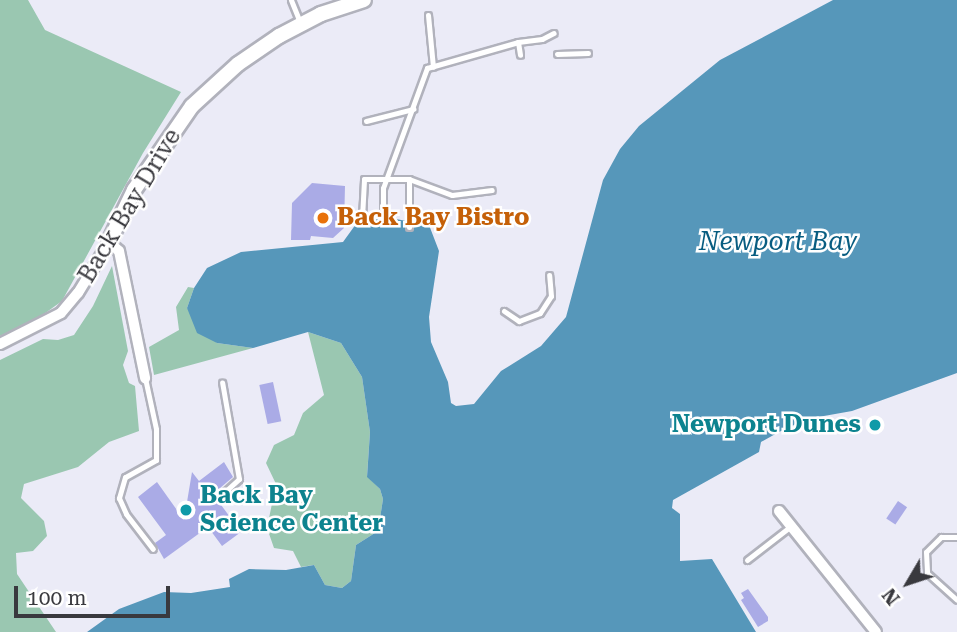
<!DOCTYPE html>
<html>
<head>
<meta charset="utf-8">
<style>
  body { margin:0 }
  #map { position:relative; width:957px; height:632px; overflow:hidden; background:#ebebf7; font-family:"Roboto Serif",serif }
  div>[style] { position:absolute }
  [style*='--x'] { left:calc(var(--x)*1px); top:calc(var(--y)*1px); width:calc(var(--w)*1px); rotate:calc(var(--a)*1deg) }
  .green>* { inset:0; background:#9ac7b1 }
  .water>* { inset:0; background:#5697ba }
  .building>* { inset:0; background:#aaabe6; transform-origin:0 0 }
  .roads { filter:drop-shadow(2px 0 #b1b2bc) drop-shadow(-2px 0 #b1b2bc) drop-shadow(0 2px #b1b2bc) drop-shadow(0 -2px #b1b2bc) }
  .service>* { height:5px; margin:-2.5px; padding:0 2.5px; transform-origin:2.5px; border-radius:2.5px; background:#fff }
  .minor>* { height:10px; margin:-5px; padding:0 5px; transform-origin:5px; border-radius:5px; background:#fff }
  .tertiary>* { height:14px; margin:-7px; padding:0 7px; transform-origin:7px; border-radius:7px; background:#fff }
  .dots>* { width:19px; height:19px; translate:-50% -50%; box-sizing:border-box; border:4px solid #fff; border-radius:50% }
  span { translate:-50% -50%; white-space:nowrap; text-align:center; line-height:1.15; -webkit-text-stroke:5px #fff; paint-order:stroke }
  .street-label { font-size:24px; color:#39393e }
  .food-label { font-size:24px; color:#c56008; font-weight:700 }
  .left { translate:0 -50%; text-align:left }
  .culture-label { font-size:24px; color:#0d838f; font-weight:700 }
  .right { translate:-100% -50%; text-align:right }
  .water-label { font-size:26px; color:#085d81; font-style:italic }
  .north { position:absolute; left:873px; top:548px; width:70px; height:70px; -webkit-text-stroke:5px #fff; paint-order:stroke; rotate:231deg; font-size:19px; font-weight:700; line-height:28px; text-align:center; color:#39393e }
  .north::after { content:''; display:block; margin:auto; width:24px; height:32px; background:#39393e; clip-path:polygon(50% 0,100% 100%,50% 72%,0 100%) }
  .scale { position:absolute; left:14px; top:586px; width:156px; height:32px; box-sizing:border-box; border:4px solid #39393e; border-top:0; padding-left:9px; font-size:21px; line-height:24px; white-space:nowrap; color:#39393e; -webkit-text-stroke:5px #fff; paint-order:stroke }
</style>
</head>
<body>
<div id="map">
  <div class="green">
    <div style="clip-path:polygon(0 0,28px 0,45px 30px,181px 92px,143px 153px,62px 301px,37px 319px,0 336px)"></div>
    <div style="clip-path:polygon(112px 266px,128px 351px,123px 365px,129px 383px,135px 386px,139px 431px,109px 442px,78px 467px,24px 484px,21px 498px,44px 521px,47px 536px,33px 551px,16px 553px,17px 574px,56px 632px,0 632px,0 360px,43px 339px,58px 340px,74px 335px,93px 306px)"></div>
    <div style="clip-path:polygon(188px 287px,194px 288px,187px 308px,217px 343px,253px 348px,154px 375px,149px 347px,179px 330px,176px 307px)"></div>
    <div style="clip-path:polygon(308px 332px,341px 343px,362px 377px,370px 432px,367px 476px,380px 489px,383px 499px,378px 531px,356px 545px,351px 581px,342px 588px,325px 585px,314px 565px,301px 567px,293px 551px,274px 548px,267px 528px,276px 484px,266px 463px,274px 445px,294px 435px,303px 413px,324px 395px)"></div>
  </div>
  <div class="water">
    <div style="clip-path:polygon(833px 0,957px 0,957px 373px,852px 411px,807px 419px,779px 432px,761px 442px,759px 452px,673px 500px,672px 508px,680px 514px,680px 561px,712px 559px,756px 632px,87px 632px,119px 609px,164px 592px,191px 593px,230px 587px,229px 579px,249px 569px,286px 570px,314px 565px,325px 585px,342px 588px,351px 581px,356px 545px,378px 531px,383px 499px,380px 489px,367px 477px,370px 432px,362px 377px,341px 343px,308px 332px,253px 348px,217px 343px,197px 333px,187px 308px,194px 288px,207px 268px,241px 252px,343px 242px,356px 224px,357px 212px,429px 225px,439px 251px,429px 317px,431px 342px,448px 382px,451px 403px,456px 406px,474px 404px,501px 371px,541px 346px,566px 317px,603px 180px,620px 149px,639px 126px,720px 60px)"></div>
  </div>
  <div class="building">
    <div style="clip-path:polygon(312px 183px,345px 186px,344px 228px,333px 238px,311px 236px,310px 240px,291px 240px,292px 203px)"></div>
    <div style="left:273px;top:382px;width:40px;height:14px;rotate:78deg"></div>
    <div style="clip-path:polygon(224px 462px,233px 477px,213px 494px,241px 532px,222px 546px,208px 527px,164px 559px,155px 543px,166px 535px,138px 497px,157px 482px,184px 520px,192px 472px,199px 481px)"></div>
    <div style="left:898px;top:501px;width:11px;height:21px;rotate:34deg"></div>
    <div style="clip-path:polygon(748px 589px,768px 617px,768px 621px,758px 627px,741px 600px,744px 598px,741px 593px)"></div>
  </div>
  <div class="roads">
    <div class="service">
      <div style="--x:291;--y:0;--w:24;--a:68"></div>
      <div style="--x:428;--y:15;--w:52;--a:84.5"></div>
      <div style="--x:518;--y:42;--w:13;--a:81"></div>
      <div style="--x:557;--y:54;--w:31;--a:-2"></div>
      <div style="--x:366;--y:121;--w:49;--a:-14.3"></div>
      <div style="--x:409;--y:179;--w:48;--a:90"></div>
      <div style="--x:362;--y:218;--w:39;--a:-87"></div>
      <div style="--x:364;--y:179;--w:45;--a:0"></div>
      <div style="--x:409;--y:179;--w:46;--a:20.4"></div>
      <div style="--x:452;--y:195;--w:40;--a:-7.1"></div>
      <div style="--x:383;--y:221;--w:33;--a:-90"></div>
      <div style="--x:383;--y:188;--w:128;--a:-69.9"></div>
      <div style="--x:427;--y:68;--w:95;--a:-15.9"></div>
      <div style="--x:518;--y:42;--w:24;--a:-7"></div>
      <div style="--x:542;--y:39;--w:13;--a:-27"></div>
      <div style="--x:504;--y:311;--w:18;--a:34"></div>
      <div style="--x:519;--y:321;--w:22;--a:-21"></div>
      <div style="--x:540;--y:313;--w:20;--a:-57"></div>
      <div style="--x:551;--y:296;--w:21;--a:-95"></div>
      <div style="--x:145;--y:378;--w:52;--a:77.8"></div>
      <div style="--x:156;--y:429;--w:31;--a:90"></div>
      <div style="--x:156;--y:460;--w:35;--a:151"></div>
      <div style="--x:125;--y:477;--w:22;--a:106"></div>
      <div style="--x:119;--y:498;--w:17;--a:66"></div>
      <div style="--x:126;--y:514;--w:44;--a:52.4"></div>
      <div style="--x:219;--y:497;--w:27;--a:-42"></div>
      <div style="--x:239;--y:479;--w:98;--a:-99.9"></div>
      <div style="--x:957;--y:537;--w:16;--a:180"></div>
      <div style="--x:941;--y:537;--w:21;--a:135"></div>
      <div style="--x:926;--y:552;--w:21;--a:87"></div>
      <div style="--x:927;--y:573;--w:40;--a:42"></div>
      <div style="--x:747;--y:560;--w:56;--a:-37.7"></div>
    </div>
    <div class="minor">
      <div style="--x:0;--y:344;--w:68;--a:-26.9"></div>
      <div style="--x:61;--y:313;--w:26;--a:-50"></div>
      <div style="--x:78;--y:293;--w:60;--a:-58.7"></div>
      <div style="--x:109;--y:242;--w:13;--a:42"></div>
      <div style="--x:119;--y:251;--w:130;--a:78.4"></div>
      <div style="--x:779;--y:511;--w:155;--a:51.3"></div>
    </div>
    <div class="tertiary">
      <div style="--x:109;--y:242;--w:58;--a:-64.3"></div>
      <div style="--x:134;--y:190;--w:102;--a:-55.4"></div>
      <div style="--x:192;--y:106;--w:62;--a:-42.4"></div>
      <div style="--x:238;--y:64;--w:50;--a:-34.3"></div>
      <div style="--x:279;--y:36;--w:47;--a:-27.6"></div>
      <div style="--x:321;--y:14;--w:45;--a:-18"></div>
    </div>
  </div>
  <div class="dots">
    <div style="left:323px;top:218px;background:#e8710a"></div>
    <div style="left:875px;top:425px;background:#0f9aa8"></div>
    <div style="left:186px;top:510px;background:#0f9aa8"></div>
  </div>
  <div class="street-label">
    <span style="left:130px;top:206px;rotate:-59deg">Back Bay Drive</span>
  </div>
  <div class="food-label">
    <span class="left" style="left:337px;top:218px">Back Bay Bistro</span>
  </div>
  <div class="culture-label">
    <span class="right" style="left:861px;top:425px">Newport Dunes</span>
    <span class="left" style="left:200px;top:510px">Back Bay<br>Science Center</span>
  </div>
  <div class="water-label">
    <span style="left:778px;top:242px">Newport Bay</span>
  </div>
  <div class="north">N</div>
  <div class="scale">100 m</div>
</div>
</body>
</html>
